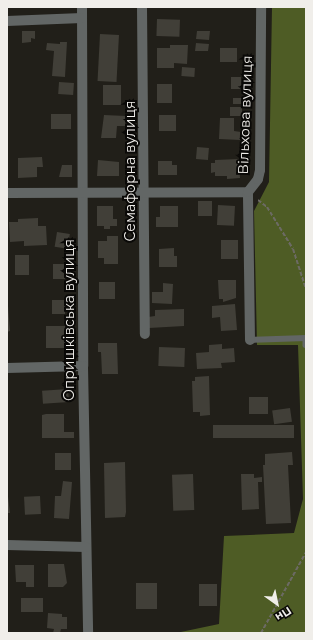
<!DOCTYPE html>
<html>
<head>
<meta charset="utf-8">
<style>
  body { margin:0 }
  #map { position:relative; width:313px; height:640px; overflow:hidden; background:#211f19; font-family:Montserrat,sans-serif }
  div>[style] { position:absolute }
  [style*='--x'] { left:calc(var(--x)*1px); top:calc(var(--y)*1px); width:calc(var(--w)*1px); rotate:calc(var(--a)*1deg) }
  .forest>* { inset:0; background:#4e5c25 }
  .building>* { inset:0; background:#413f38; transform-origin:0 0 }
  .path>* { height:2px; margin-top:-1px; transform-origin:0; background:repeating-linear-gradient(90deg,#6c6a64 0 4px,transparent 0 6px) }
  .service>* { height:5.5px; margin:-2.75px; padding:0 2.75px; transform-origin:2.75px; border-radius:2.75px; background:#626665 }
  .minor>* { height:10px; margin:-5px; padding:0 5px; transform-origin:5px; border-radius:5px; background:#626665 }
  span { translate:-50% -50%; white-space:nowrap; text-align:center; line-height:1.15; -webkit-text-stroke:4px #0a0907; paint-order:stroke }
  .street-label { font-size:14px; color:#f0eeea }
  .frame { position:absolute; inset:0; border:8px solid #f0eeea; pointer-events:none }
  .north { position:absolute; left:257px; top:584px; width:40px; height:40px; -webkit-text-stroke:3px #0a0907; paint-order:stroke; rotate:147deg; font-size:11px; font-weight:700; line-height:16px; text-align:center; color:#f0eeea }
  .north::after { content:''; display:block; margin:auto; width:14px; height:18px; background:#f0eeea; clip-path:polygon(50% 0,100% 100%,50% 72%,0 100%) }
</style>
</head>
<body>
<div id="map">
  <div class="forest">
    <div style="clip-path:polygon(272px 7px,306px 7px,306px 633px,176px 633px,219px 624px,224px 536px,294px 533px,303px 499px,298px 345px,257px 345px,254px 211px,269px 182px)"></div>
  </div>
  <div class="building">
    <div style="left:157px;top:19px;width:23px;height:17px;rotate:2deg"></div>
    <div style="clip-path:polygon(22px 31px,35px 31px,35px 39px,31px 38px,31px 42px,22px 43px)"></div>
    <div style="clip-path:polygon(197px 31px,210px 31px,209px 40px,196px 39px)"></div>
    <div style="left:100px;top:34px;width:19px;height:47px;rotate:3deg"></div>
    <div style="clip-path:polygon(60px 42px,67px 42px,65px 77px,52px 76px,54px 51px,46px 50px,47px 43px,60px 44px)"></div>
    <div style="clip-path:polygon(196px 43px,209px 44px,208px 51px,195px 51px)"></div>
    <div style="clip-path:polygon(170px 45px,188px 45px,187px 64px,174px 63px,174px 68px,157px 68px,157px 48px,170px 48px)"></div>
    <div style="left:220px;top:48px;width:17px;height:14px"></div>
    <div style="left:182px;top:67px;width:13px;height:9px;rotate:4deg"></div>
    <div style="left:231px;top:77px;width:10px;height:12px"></div>
    <div style="left:59px;top:82px;width:15px;height:12px;rotate:4deg"></div>
    <div style="left:157px;top:84px;width:15px;height:19px"></div>
    <div style="left:103px;top:85px;width:18px;height:20px"></div>
    <div style="left:233px;top:98px;width:9px;height:6px"></div>
    <div style="left:230px;top:107px;width:12px;height:9px"></div>
    <div style="left:51px;top:114px;width:20px;height:15px"></div>
    <div style="clip-path:polygon(104px 115px,126px 116px,125px 126px,117px 126px,116px 138px,101px 138px)"></div>
    <div style="left:159px;top:115px;width:17px;height:16px"></div>
    <div style="clip-path:polygon(220px 118px,234px 118px,234px 131px,241px 132px,240px 140px,219px 139px)"></div>
    <div style="left:197px;top:147px;width:12px;height:12px;rotate:5deg"></div>
    <div style="clip-path:polygon(42px 157px,43px 167px,37px 167px,37px 177px,18px 178px,18px 158px)"></div>
    <div style="clip-path:polygon(239px 159px,240px 178px,227px 179px,227px 176px,215px 176px,215px 172px,211px 173px,211px 163px,215px 163px,215px 160px)"></div>
    <div style="clip-path:polygon(98px 160px,119px 162px,119px 176px,97px 176px)"></div>
    <div style="clip-path:polygon(158px 161px,172px 161px,172px 165px,177px 165px,177px 175px,158px 175px)"></div>
    <div style="clip-path:polygon(62px 165px,72px 165px,72px 177px,59px 177px)"></div>
    <div style="left:198px;top:201px;width:14px;height:15px"></div>
    <div style="left:218px;top:205px;width:17px;height:20px;rotate:3deg"></div>
    <div style="clip-path:polygon(97px 206px,113px 206px,113px 219px,117px 219px,117px 226px,110px 226px,110px 229px,104px 229px,104px 226px,97px 226px)"></div>
    <div style="clip-path:polygon(160px 206px,178px 206px,178px 227px,156px 227px,156px 217px,160px 217px)"></div>
    <div style="clip-path:polygon(38px 218px,38px 226px,46px 226px,47px 245px,24px 246px,24px 241px,10px 242px,9px 222px,18px 222px,18px 219px)"></div>
    <div style="left:57px;top:232px;width:13px;height:15px;rotate:9deg"></div>
    <div style="clip-path:polygon(107px 236px,118px 236px,118px 264px,104px 264px,104px 258px,98px 258px,98px 241px,107px 241px)"></div>
    <div style="left:221px;top:240px;width:17px;height:19px"></div>
    <div style="clip-path:polygon(174px 248px,174px 256px,177px 256px,177px 267px,159px 267px,159px 249px)"></div>
    <div style="left:15px;top:255px;width:14px;height:20px"></div>
    <div style="left:65px;top:264px;width:15px;height:12px;rotate:90deg"></div>
    <div style="clip-path:polygon(218px 280px,236px 280px,236px 298px,223px 302px,223px 299px,219px 299px)"></div>
    <div style="left:99px;top:282px;width:16px;height:17px"></div>
    <div style="clip-path:polygon(163px 283px,173px 284px,172px 304px,152px 303px,152px 292px,163px 292px)"></div>
    <div style="clip-path:polygon(7px 293px,10px 331px,7px 332px)"></div>
    <div style="left:52px;top:300px;width:13px;height:14px"></div>
    <div style="clip-path:polygon(235px 304px,237px 330px,221px 331px,220px 317px,212px 318px,212px 306px)"></div>
    <div style="clip-path:polygon(184px 309px,184px 326px,149px 328px,148px 317px,155px 316px,155px 310px)"></div>
    <div style="left:46px;top:326px;width:19px;height:22px"></div>
    <div style="clip-path:polygon(98px 343px,117px 343px,118px 374px,102px 374px,101px 352px,98px 352px)"></div>
    <div style="clip-path:polygon(222px 344px,222px 349px,234px 348px,235px 362px,221px 363px,222px 368px,197px 369px,196px 353px,209px 352px,209px 345px)"></div>
    <div style="left:159px;top:347px;width:26px;height:19px;rotate:2deg"></div>
    <div style="clip-path:polygon(209px 376px,210px 415px,200px 416px,200px 412px,193px 412px,192px 381px,195px 381px,195px 377px)"></div>
    <div style="left:68px;top:389px;width:13px;height:26px;rotate:86deg"></div>
    <div style="left:249px;top:397px;width:19px;height:17px"></div>
    <div style="left:290px;top:408px;width:14px;height:18px;rotate:82deg"></div>
    <div style="clip-path:polygon(46px 414px,64px 414px,64px 432px,74px 432px,74px 438px,42px 438px,42px 415px)"></div>
    <div style="left:294px;top:425px;width:13px;height:81px;rotate:90deg"></div>
    <div style="clip-path:polygon(292px 452px,293px 465px,288px 465px,291px 523px,266px 524px,263px 465px,265px 465px,265px 454px)"></div>
    <div style="left:55px;top:453px;width:16px;height:17px"></div>
    <div style="clip-path:polygon(125px 462px,126px 512px,125px 517px,105px 518px,104px 463px)"></div>
    <div style="left:193px;top:474px;width:36px;height:21px;rotate:88deg"></div>
    <div style="clip-path:polygon(241px 474px,254px 474px,254px 478px,262px 477px,262px 482px,258px 482px,259px 509px,242px 510px)"></div>
    <div style="clip-path:polygon(63px 481px,72px 482px,69px 519px,54px 518px,55px 496px,61px 496px)"></div>
    <div style="clip-path:polygon(7px 488px,10px 513px,7px 513px)"></div>
    <div style="left:40px;top:496px;width:18px;height:16px;rotate:87deg"></div>
    <div style="clip-path:polygon(48px 564px,64px 564px,67px 583px,63px 587px,48px 587px)"></div>
    <div style="clip-path:polygon(15px 565px,34px 565px,34px 587px,26px 587px,26px 582px,16px 582px)"></div>
    <div style="left:136px;top:583px;width:21px;height:26px"></div>
    <div style="left:199px;top:584px;width:18px;height:22px"></div>
    <div style="left:43px;top:598px;width:14px;height:22px;rotate:90deg"></div>
    <div style="clip-path:polygon(48px 613px,62px 614px,62px 617px,67px 617px,67px 629px,61px 629px,60px 633px,53px 633px,54px 629px,47px 628px)"></div>
  </div>
  <div class="path">
    <div style="--x:258;--y:200;--w:11;--a:38"></div>
    <div style="--x:267;--y:207;--w:49;--a:58.2"></div>
    <div style="--x:293;--y:249;--w:42;--a:72"></div>
    <div style="--x:261;--y:633;--w:93;--a:-60.9"></div>
  </div>
  <div class="service">
    <div style="--x:250;--y:340;--w:56;--a:-2"></div>
    <div style="--x:306;--y:338;--w:7;--a:90"></div>
  </div>
  <div class="minor">
    <div style="--x:82;--y:7;--w:359;--a:89.8"></div>
    <div style="--x:83;--y:366;--w:267;--a:88.9"></div>
    <div style="--x:142;--y:7;--w:327;--a:89.5"></div>
    <div style="--x:7;--y:21;--w:75;--a:-2.3"></div>
    <div style="--x:7;--y:193;--w:241;--a:-0.2"></div>
    <div style="--x:250;--y:340;--w:148;--a:-90.8"></div>
    <div style="--x:248;--y:192;--w:16;--a:-52"></div>
    <div style="--x:258;--y:179;--w:9;--a:-77"></div>
    <div style="--x:260;--y:170;--w:163;--a:-89.6"></div>
    <div style="--x:7;--y:368;--w:76;--a:-1.5"></div>
    <div style="--x:7;--y:545;--w:79;--a:1.5"></div>
  </div>
  <div class="street-label">
    <span style="left:245px;top:115px;rotate:-88deg">Вільхова вулиця</span>
    <span style="left:130px;top:171px;rotate:-90deg">Семафорна вулиця</span>
    <span style="left:69px;top:320px;rotate:-90deg">Опришківська вулиця</span>
  </div>
  <div class="frame"></div>
  <div class="north">Пн</div>
</div>
</body>
</html>
